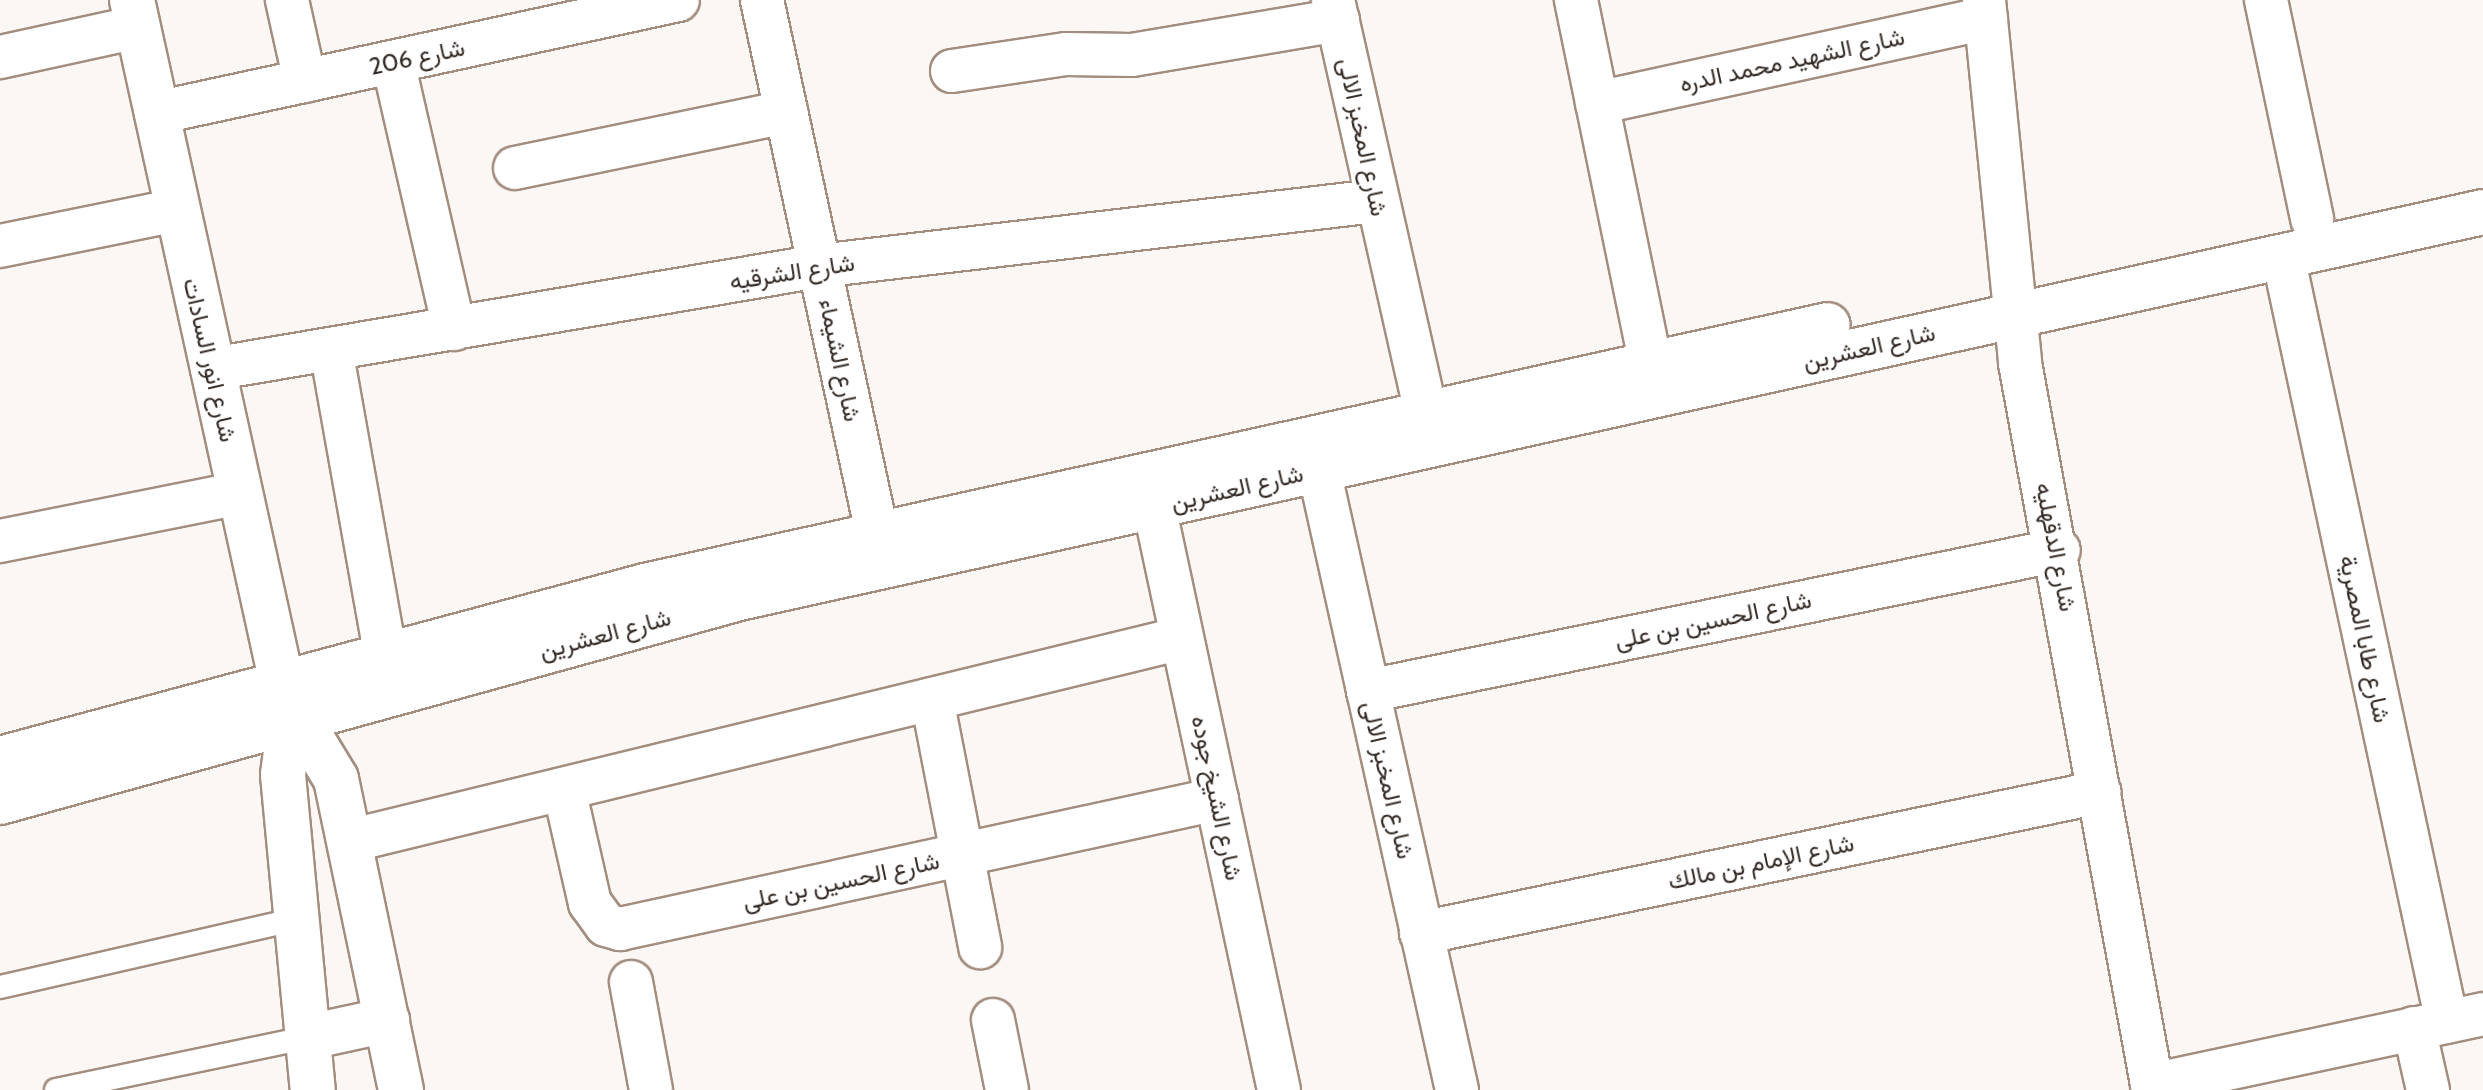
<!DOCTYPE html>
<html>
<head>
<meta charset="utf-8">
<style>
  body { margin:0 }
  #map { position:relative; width:2483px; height:1090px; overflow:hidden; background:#fbf7f4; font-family:Cabin,Vazirmatn,sans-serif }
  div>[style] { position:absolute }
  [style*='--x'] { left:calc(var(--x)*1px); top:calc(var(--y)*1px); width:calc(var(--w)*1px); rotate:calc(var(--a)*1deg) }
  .roads { filter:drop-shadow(2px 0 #a28d7f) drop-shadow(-2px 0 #a28d7f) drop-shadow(0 2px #a28d7f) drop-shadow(0 -2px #a28d7f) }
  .lane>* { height:22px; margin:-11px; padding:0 11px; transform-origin:11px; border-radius:11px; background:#fff }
  .street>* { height:42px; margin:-21px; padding:0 21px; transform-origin:21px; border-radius:21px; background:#fff }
  .secondary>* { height:44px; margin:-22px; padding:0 22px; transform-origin:22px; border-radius:22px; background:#fff }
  span { translate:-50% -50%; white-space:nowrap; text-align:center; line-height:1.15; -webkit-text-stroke:8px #fff; paint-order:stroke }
  .street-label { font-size:24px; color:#322924 }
</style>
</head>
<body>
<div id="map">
  <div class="roads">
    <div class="lane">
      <div style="--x:0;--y:987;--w:305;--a:-12.9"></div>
      <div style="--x:56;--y:1090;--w:258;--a:-11.8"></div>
    </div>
    <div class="street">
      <div style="--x:287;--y:0;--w:83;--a:77.5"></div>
      <div style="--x:762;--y:0;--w:545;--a:77.82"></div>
      <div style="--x:1333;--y:0;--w:424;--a:77.3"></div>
      <div style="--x:1576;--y:0;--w:372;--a:78.4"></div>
      <div style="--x:1984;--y:0;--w:365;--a:84.3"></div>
      <div style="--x:2020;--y:363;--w:739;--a:79.63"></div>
      <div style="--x:2266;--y:0;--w:224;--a:78.1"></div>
      <div style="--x:0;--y:57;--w:141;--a:-12.3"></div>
      <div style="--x:393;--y:62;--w:274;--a:77.1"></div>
      <div style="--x:952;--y:71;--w:115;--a:-8.5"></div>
      <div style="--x:1066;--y:54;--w:66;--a:0.9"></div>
      <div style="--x:1132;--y:55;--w:209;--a:-9.6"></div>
      <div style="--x:1597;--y:103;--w:398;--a:-12.3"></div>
      <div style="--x:156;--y:113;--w:534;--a:-12.21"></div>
      <div style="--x:515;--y:168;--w:277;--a:-11.7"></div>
      <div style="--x:0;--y:246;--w:181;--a:-11.5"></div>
      <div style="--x:2283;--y:256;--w:783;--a:77.92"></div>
      <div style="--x:331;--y:349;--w:309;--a:79.9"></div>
      <div style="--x:212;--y:369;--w:616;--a:-9.63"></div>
      <div style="--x:819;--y:266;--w:561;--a:-6.66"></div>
      <div style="--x:1319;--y:470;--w:635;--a:77.45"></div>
      <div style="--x:1154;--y:506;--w:597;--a:77.92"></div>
      <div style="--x:0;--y:541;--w:245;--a:-11.3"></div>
      <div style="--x:1368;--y:691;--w:705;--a:-11.53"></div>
      <div style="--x:932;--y:699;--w:253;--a:79"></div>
      <div style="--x:564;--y:789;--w:117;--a:77.2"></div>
      <div style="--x:590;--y:903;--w:27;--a:54"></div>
      <div style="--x:606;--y:925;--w:15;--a:16"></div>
      <div style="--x:620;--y:929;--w:611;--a:-12.28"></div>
      <div style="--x:349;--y:841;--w:857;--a:-13.7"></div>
      <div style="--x:1421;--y:933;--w:693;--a:-11.73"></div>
      <div style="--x:631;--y:982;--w:110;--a:79.5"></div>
      <div style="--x:993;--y:1020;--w:71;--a:78.7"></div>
      <div style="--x:2414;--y:1028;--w:64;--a:77.3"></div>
      <div style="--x:2152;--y:1085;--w:339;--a:-12.1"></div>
    </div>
    <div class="secondary">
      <div style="--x:132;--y:0;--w:737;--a:77.62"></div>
      <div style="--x:290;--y:720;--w:55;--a:97.3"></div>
      <div style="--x:283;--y:775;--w:316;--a:84.6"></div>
      <div style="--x:290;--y:720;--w:26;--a:39"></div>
      <div style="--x:310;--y:736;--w:50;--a:58.8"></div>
      <div style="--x:336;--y:779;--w:318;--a:78.2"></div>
      <div style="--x:0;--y:759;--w:668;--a:-15.01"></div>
      <div style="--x:645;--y:586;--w:1211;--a:-12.44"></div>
      <div style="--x:0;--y:802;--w:767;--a:-15.43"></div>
      <div style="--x:739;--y:598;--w:1786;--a:-12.48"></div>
      <div style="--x:309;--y:1037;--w:80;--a:-12.3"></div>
    </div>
  </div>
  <div class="street-label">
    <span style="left:417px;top:57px;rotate:-12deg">شارع 206</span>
    <span style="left:1792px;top:60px;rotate:-12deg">شارع الشهيد محمد الدره</span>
    <span style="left:1363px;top:137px;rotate:78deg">شارع المخبز الالى</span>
    <span style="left:792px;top:272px;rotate:-9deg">شارع الشرقيه</span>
    <span style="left:1869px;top:347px;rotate:-13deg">شارع العشرين</span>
    <span style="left:210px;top:360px;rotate:77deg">شارع انور السادات</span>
    <span style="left:840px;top:360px;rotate:78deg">شارع الشيماء</span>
    <span style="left:1237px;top:488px;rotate:-13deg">شارع العشرين</span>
    <span style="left:2056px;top:547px;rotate:79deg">شارع الدقهليه</span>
    <span style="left:1713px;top:620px;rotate:-12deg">شارع الحسين بن على</span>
    <span style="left:605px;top:634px;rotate:-15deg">شارع العشرين</span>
    <span style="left:2365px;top:639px;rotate:78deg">شارع طابا المصرية</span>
    <span style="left:1388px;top:780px;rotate:77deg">شارع المخبز الالى</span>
    <span style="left:1217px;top:798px;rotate:78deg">شارع الشيخ جوده</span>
    <span style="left:1761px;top:862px;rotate:-12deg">شارع الإمام بن مالك</span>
    <span style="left:841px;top:881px;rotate:-12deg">شارع الحسين بن على</span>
  </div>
</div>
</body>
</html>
